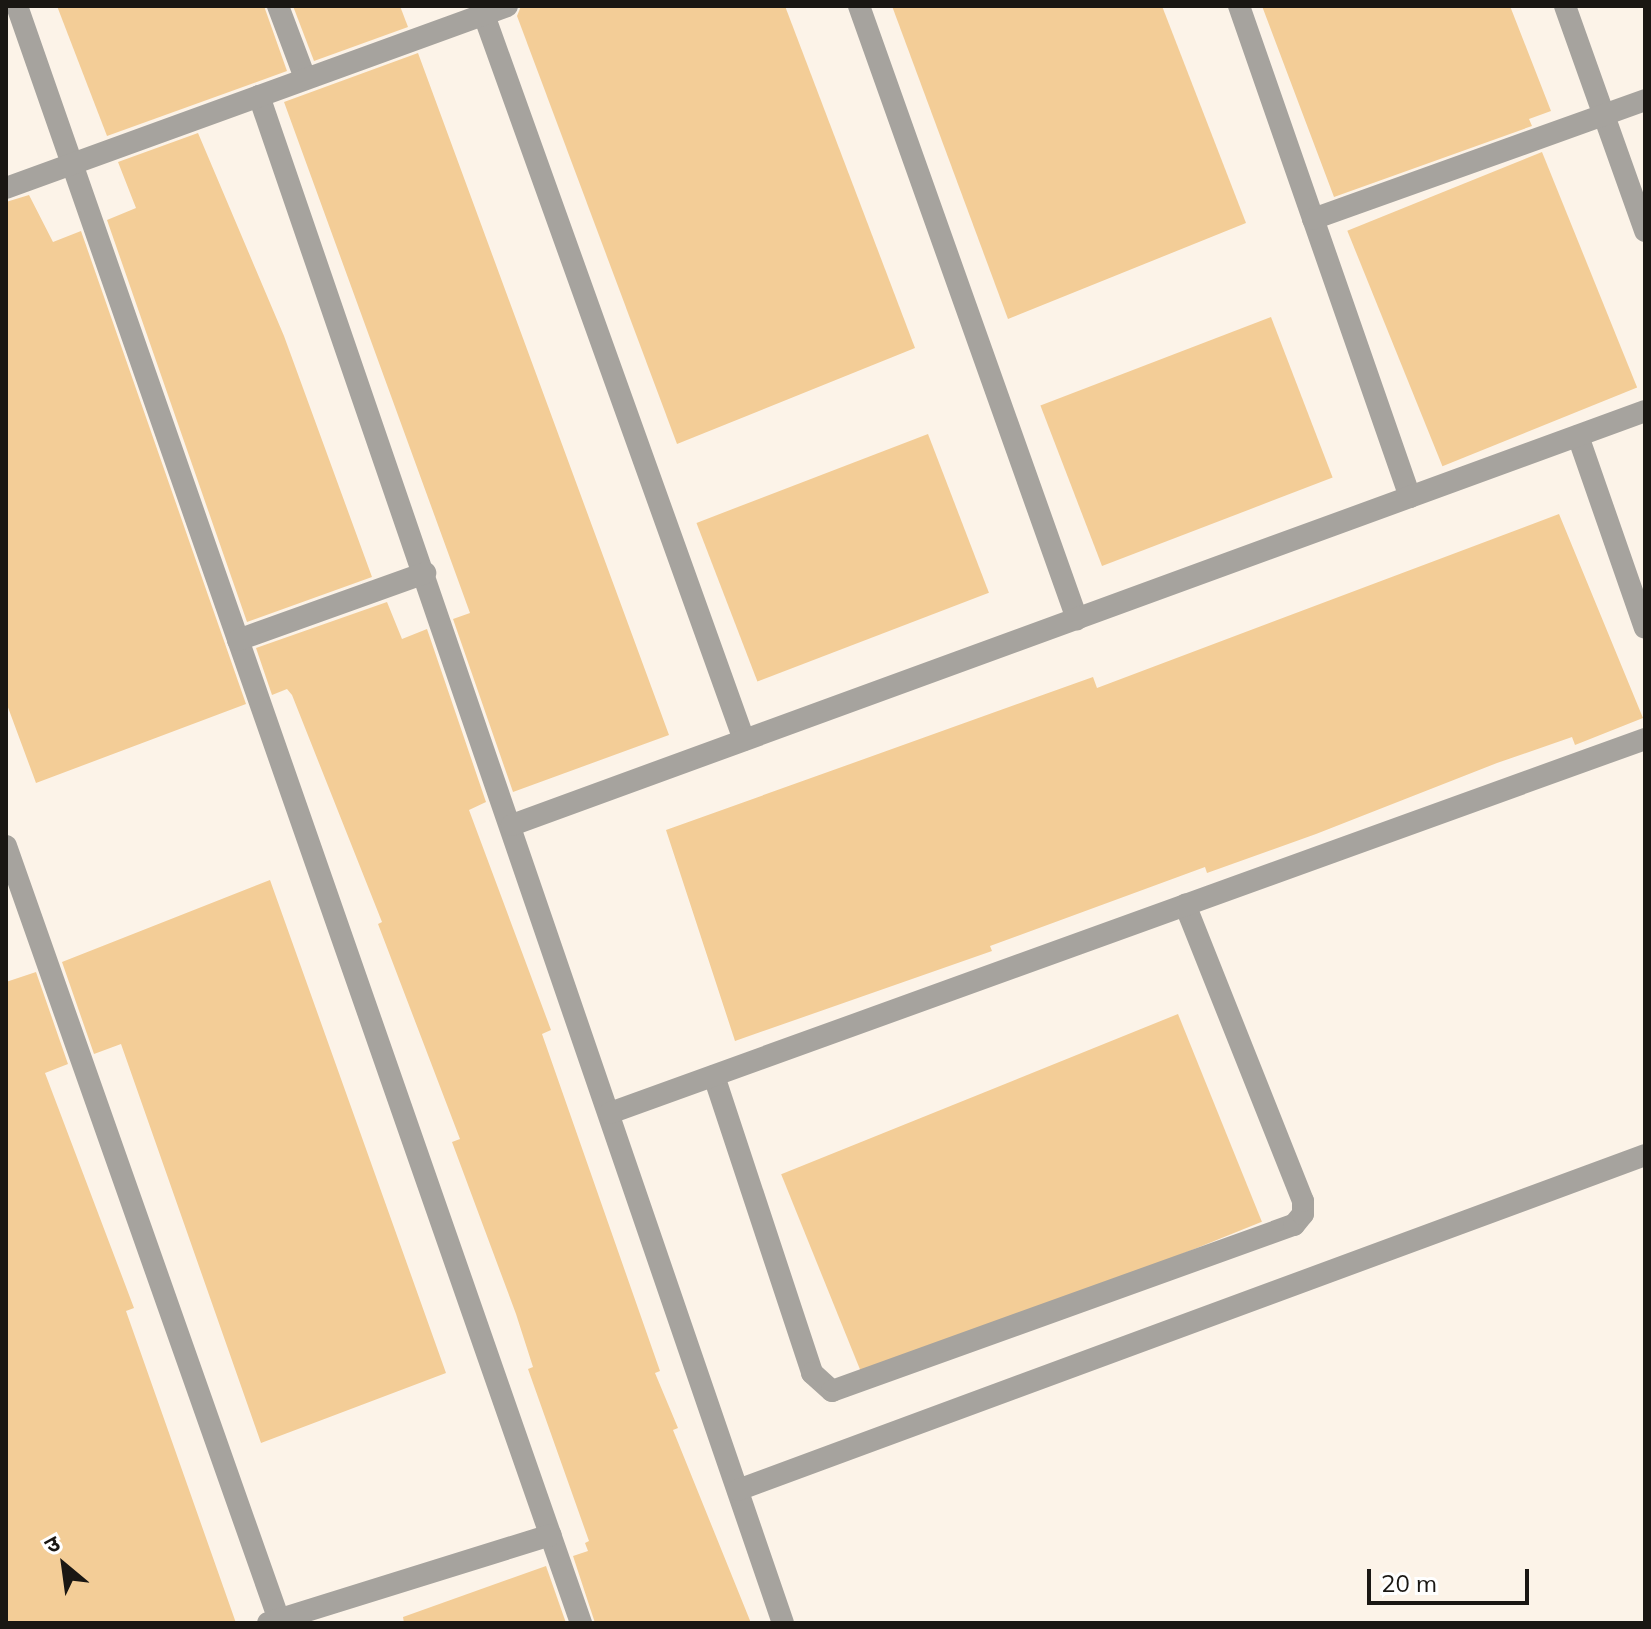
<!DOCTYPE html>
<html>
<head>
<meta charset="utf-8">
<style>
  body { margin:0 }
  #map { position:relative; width:1651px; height:1629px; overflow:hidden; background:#fcf3e8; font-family:Mulish,"Noto Sans Devanagari",sans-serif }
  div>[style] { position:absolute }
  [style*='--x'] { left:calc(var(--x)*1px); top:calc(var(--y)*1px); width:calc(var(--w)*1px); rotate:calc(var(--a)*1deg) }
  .building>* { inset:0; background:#f3cd97; transform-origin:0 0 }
  .minor>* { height:22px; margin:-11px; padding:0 11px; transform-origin:11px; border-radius:11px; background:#a6a39e }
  span { translate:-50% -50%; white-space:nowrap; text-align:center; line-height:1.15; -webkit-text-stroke:7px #fff; paint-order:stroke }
  .frame { position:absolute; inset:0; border:8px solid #1a1713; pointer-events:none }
  .north { position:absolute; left:24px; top:1525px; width:80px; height:80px; -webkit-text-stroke:6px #fff; paint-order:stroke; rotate:331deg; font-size:22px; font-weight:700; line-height:32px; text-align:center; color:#1a1713 }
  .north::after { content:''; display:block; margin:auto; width:28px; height:36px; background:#1a1713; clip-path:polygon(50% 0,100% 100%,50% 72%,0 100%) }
  .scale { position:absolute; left:1367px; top:1569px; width:162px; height:36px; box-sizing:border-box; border:4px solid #1a1713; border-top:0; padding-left:10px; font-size:24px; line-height:28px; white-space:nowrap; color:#1a1713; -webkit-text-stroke:6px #fff; paint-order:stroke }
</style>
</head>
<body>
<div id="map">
  <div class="building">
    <div style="clip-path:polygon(57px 6px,264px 6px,287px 71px,107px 136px)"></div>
    <div style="clip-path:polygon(293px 6px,400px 6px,408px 27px,314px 61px)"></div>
    <div style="clip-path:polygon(521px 6px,785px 6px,915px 348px,677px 444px,517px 16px)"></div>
    <div style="clip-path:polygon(892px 6px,1162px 6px,1246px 223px,1008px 319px)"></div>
    <div style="clip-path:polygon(1262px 6px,1510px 6px,1551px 111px,1529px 119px,1532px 126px,1334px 197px)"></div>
    <div style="clip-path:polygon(418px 53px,669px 735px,513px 792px,453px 619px,470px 613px,284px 102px)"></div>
    <div style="clip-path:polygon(198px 133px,284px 336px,372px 577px,247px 622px,107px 220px,136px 208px,118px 162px)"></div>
    <div style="left:1542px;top:152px;width:254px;height:210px;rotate:68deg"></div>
    <div style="clip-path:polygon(29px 195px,53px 242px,81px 231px,246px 704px,36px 783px,6px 702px,6px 202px)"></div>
    <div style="left:1271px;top:317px;width:172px;height:247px;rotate:69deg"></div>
    <div style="left:928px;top:434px;width:170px;height:248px;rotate:69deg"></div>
    <div style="clip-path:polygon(1559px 514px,1643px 718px,1575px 745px,1572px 737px,1497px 763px,1316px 834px,1207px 873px,1205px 867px,990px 946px,992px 951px,735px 1041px,666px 830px,1093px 677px,1097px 688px)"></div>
    <div style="clip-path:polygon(387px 602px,402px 639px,427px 629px,486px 802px,469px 810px,551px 1030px,542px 1034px,660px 1371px,655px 1373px,678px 1428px,673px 1430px,751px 1623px,595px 1623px,573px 1556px,588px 1551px,585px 1543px,589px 1541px,528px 1369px,533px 1367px,516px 1314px,452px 1142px,460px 1139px,378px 924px,382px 922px,292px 695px,287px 689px,272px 695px,256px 648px)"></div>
    <div style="clip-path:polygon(270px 880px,446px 1373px,261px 1443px,121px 1044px,94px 1054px,62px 962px)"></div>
    <div style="clip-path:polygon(36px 972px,68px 1064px,45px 1073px,134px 1308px,126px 1311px,236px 1623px,6px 1623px,6px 982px)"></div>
    <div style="left:1178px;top:1014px;width:224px;height:428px;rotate:68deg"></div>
    <div style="clip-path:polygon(546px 1566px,566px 1623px,404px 1623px,403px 1617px)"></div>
  </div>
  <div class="minor">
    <div style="--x:17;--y:6;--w:1713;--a:70.77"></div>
    <div style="--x:278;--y:6;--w:77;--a:69.4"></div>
    <div style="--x:859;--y:6;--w:651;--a:70.42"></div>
    <div style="--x:1239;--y:6;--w:520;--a:70.8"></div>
    <div style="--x:1565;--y:6;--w:239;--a:70.4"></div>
    <div style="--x:484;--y:15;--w:770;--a:70.27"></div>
    <div style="--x:259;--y:96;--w:1614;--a:71.06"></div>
    <div style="--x:6;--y:188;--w:533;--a:-19.96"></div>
    <div style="--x:1313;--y:219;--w:353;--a:-19.7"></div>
    <div style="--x:1578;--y:436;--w:203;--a:70.8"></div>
    <div style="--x:238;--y:640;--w:199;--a:-19.7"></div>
    <div style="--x:512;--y:825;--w:1206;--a:-20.07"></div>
    <div style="--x:6;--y:846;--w:821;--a:70.57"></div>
    <div style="--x:714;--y:1076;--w:313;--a:71.7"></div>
    <div style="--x:812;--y:1373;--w:27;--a:42"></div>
    <div style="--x:832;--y:1391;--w:491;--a:-19.8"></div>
    <div style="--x:1294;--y:1225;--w:14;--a:-51"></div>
    <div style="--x:1303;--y:1214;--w:13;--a:-90"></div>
    <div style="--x:1303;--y:1201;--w:319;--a:-111.7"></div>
    <div style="--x:610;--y:1113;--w:1101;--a:-19.87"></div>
    <div style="--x:738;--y:1490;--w:967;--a:-20.27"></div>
    <div style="--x:268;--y:1623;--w:296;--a:-17.3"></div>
  </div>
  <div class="frame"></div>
  <div class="north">उ</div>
  <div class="scale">20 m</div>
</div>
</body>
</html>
